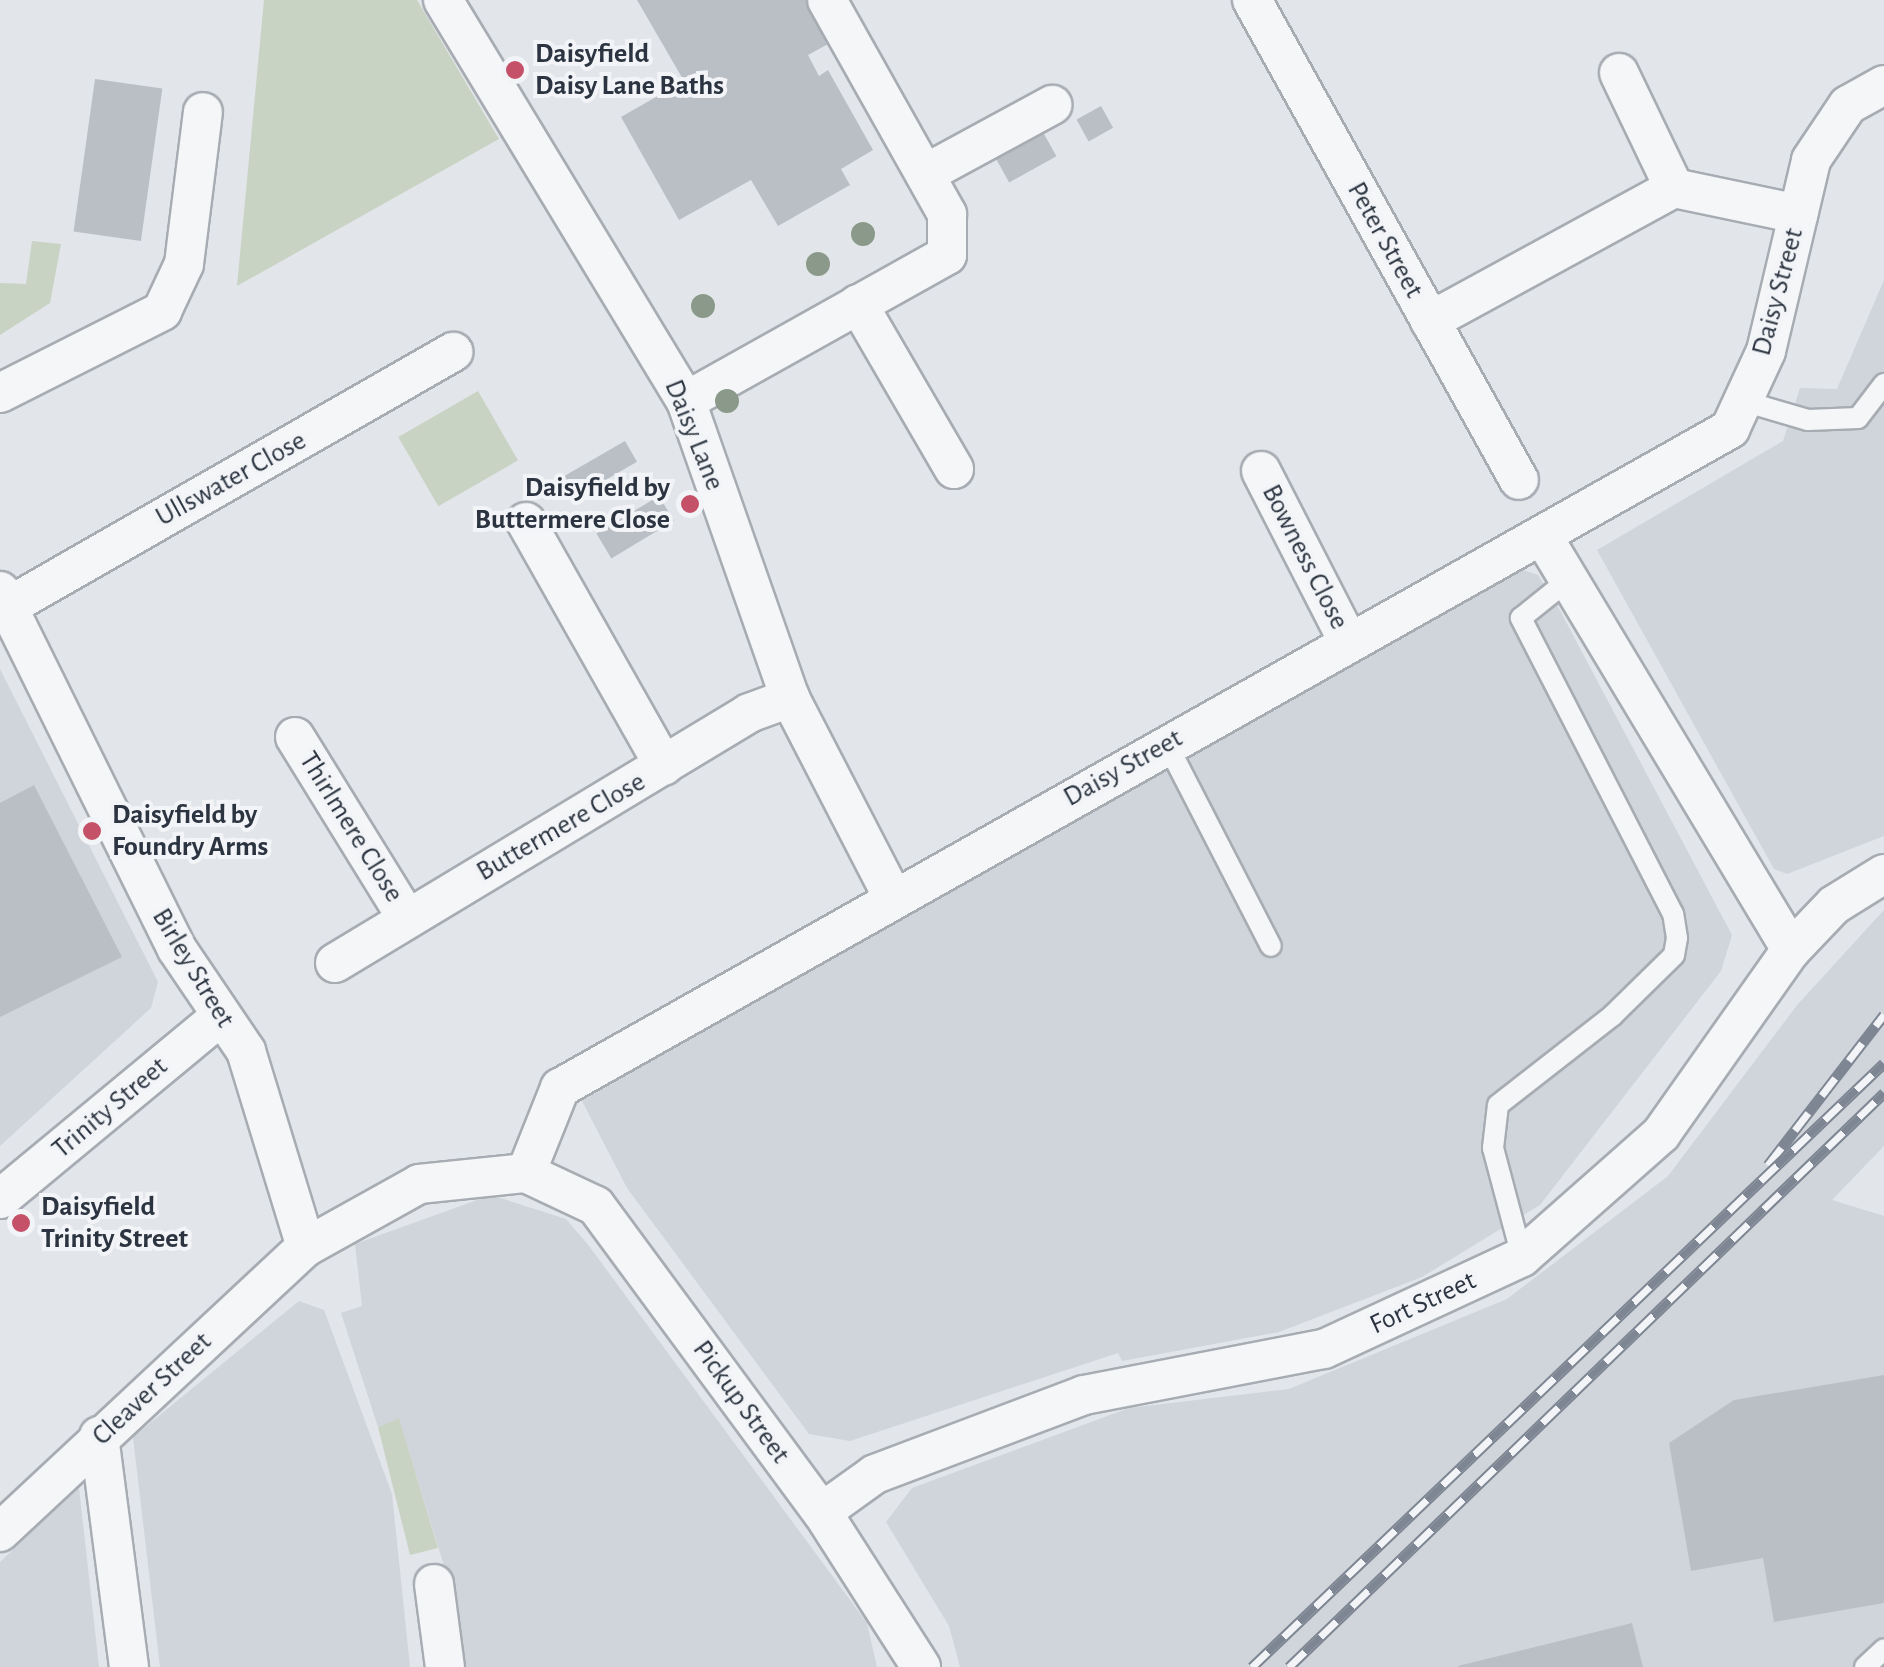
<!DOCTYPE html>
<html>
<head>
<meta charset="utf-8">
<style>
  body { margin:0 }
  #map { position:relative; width:1884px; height:1667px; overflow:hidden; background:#e2e5e9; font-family:"Alegreya Sans",sans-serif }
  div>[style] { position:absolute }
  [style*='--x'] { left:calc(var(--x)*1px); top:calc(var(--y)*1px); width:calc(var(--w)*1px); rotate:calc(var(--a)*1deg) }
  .built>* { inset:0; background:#d0d5db }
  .green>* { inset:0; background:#c8d3c4; transform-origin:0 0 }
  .building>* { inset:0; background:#babfc6; transform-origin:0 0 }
  .roads { filter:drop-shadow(2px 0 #a7acb3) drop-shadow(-2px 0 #a7acb3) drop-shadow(0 2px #a7acb3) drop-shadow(0 -2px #a7acb3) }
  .service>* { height:20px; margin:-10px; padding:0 10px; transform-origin:10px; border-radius:10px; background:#f5f6f8 }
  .minor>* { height:38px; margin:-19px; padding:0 19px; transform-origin:19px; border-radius:19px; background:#f5f6f8 }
  .rail>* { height:11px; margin-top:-5.5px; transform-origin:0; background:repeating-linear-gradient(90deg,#f2f4f7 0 22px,#7d8692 0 44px); box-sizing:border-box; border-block:2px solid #7d8692 }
  .trees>* { width:24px; height:24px; margin:-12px; border-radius:50%; background:#8a9989 }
  .dots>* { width:28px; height:28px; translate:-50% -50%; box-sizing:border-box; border:5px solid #f2f4f7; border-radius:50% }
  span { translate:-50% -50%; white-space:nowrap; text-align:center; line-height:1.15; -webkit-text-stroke:8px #f2f4f7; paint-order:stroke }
  .poi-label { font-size:28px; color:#2b3440; font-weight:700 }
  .left { translate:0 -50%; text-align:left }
  .right { translate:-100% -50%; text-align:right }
  .street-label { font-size:28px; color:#2b3440 }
</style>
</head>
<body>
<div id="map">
  <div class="built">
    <div style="clip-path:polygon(1884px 280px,1884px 836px,1787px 874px,1774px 869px,1597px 550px,1783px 441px,1800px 388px,1837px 389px)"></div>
    <div style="clip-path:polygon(1514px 567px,1538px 575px,1556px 603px,1732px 935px,1721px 971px,1540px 1205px,1422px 1277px,1279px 1332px,1122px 1361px,1118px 1353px,850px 1441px,809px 1434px,627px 1188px,582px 1101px)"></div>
    <div style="clip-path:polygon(0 669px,158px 982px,151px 1008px,0 1146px)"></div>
    <div style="clip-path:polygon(1884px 910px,1884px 1146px,1832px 1200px,1884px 1216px,1884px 1667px,960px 1667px,949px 1626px,886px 1522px,912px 1488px,1129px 1408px,1289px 1389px,1507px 1299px,1668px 1176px,1798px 1004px)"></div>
    <div style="clip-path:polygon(491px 1195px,566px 1219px,589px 1246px,867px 1623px,877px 1667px,464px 1667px,453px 1595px,399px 1419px,378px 1427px,341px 1313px,362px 1306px,355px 1244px)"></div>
    <div style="clip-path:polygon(299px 1301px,324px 1310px,392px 1494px,410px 1667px,160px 1667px,133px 1437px)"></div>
    <div style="clip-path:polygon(79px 1488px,99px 1667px,0 1667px,0 1562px)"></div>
  </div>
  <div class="green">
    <div style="clip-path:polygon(264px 0,417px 0,499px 139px,237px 286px)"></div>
    <div style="clip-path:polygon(32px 241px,61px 244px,50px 303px,0 335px,0 283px,26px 284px)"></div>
    <div style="left:478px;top:391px;width:80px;height:92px;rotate:60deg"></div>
    <div style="clip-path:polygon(399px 1418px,438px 1548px,410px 1555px,378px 1427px)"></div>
  </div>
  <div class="building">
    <div style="clip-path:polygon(637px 0,806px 0,830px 43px,808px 55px,819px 76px,828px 70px,873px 150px,841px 169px,850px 185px,778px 226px,751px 180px,679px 220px,621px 117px,684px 81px)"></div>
    <div style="left:95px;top:79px;width:68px;height:154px;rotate:8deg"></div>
    <div style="left:1101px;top:106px;width:25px;height:28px;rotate:61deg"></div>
    <div style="left:1038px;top:123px;width:38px;height:54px;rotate:61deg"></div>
    <div style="left:625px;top:441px;width:24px;height:72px;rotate:60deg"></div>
    <div style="left:659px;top:496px;width:29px;height:73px;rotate:59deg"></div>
    <div style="clip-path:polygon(34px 785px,122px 957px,0 1017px,0 803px)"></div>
    <div style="clip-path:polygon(1884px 1375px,1884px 1603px,1774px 1622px,1763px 1558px,1691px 1571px,1669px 1443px,1734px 1400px)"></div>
    <div style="clip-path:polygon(1632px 1623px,1643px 1667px,1458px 1667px,1458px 1666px)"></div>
  </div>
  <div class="roads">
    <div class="service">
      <div style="--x:1743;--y:401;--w:68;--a:16.3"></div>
      <div style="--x:1808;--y:420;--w:50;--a:-2.3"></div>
      <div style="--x:1858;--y:418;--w:43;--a:-52.6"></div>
      <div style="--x:1167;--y:744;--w:227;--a:62.8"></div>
      <div style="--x:1522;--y:1257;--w:113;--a:-104.9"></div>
      <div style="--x:1493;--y:1148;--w:43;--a:-83.4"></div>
      <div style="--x:1498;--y:1105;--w:145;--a:-38"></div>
      <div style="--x:1612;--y:1016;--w:87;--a:-44.5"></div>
      <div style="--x:1674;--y:955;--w:17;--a:-80"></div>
      <div style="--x:1677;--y:938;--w:24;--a:-99"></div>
      <div style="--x:1673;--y:914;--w:333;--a:-117.2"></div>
      <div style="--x:1521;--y:618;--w:59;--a:-38.8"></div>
      <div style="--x:1865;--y:1667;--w:26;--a:-43"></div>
    </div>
    <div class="minor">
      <div style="--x:443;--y:0;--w:469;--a:58.8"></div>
      <div style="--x:686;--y:401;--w:315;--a:70.7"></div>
      <div style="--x:790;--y:698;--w:223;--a:62.7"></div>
      <div style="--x:1252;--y:0;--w:549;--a:60.92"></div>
      <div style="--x:1619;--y:73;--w:127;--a:64.4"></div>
      <div style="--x:925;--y:174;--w:145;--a:-28.5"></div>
      <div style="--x:858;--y:304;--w:191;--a:59.8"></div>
      <div style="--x:1430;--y:321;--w:278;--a:-28.6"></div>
      <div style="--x:1674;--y:188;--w:127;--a:11.8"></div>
      <div style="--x:0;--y:393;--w:182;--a:-26.8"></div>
      <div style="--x:162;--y:311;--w:52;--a:-64.9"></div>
      <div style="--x:184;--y:264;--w:153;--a:-82.9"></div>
      <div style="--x:686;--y:401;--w:299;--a:-29.2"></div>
      <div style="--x:947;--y:255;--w:41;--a:-90"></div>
      <div style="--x:947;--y:214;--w:245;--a:-119.3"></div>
      <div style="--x:1261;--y:471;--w:193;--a:62.9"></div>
      <div style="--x:526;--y:522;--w:280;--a:60.5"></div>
      <div style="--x:1542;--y:535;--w:484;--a:59"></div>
      <div style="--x:0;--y:591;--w:399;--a:63.7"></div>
      <div style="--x:177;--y:949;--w:123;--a:55.9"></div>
      <div style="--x:246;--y:1051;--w:205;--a:73"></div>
      <div style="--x:9;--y:606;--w:512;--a:-29.77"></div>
      <div style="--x:295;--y:737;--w:211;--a:58.3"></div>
      <div style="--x:335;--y:963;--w:484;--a:-31.1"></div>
      <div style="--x:749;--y:713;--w:44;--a:-20.1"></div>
      <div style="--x:526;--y:1173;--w:92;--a:-68.2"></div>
      <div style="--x:560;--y:1088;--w:1343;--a:-29.39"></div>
      <div style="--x:1730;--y:429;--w:86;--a:-65.2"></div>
      <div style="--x:1766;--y:351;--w:196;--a:-76.7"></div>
      <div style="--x:1811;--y:160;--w:66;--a:-56.1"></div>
      <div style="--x:1848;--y:105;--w:41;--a:-29.1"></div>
      <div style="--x:526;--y:1173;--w:77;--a:25.2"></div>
      <div style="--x:596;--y:1206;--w:380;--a:53.6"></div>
      <div style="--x:822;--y:1512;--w:184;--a:57.4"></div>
      <div style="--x:0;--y:1199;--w:284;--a:-39.6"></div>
      <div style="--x:99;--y:1436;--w:233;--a:82.6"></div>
      <div style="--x:822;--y:1512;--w:65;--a:-35.6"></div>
      <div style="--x:875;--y:1474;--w:223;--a:-20.7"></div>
      <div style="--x:1084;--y:1395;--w:244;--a:-10.9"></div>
      <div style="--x:1324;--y:1349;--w:218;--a:-24.9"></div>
      <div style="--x:1522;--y:1257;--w:186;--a:-41.5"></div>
      <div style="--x:1661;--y:1134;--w:225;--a:-54.8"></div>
      <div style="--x:1791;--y:950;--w:62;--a:-46.3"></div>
      <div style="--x:1834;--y:905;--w:59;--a:-31.8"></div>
      <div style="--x:0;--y:1532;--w:418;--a:-43"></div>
      <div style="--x:306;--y:1247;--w:129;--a:-29.1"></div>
      <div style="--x:419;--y:1184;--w:108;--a:-5.9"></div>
      <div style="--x:434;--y:1584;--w:84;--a:82.5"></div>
    </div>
  </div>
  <div class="rail">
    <div style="--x:1768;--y:1165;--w:190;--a:-52.3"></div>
    <div style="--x:1252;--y:1667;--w:874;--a:-43.7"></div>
    <div style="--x:1289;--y:1667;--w:827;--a:-43.97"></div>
  </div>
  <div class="trees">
    <div style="left:863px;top:234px"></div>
    <div style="left:818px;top:264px"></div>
    <div style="left:703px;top:306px"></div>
    <div style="left:727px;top:401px"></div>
  </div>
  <div class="dots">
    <div style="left:515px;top:70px;background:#c55168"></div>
    <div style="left:690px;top:504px;background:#c55168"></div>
    <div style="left:92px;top:831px;background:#c55168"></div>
    <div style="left:21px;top:1223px;background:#c55168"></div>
  </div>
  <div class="poi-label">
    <span class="left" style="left:535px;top:70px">Daisyfield<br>Daisy Lane Baths</span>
    <span class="right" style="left:670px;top:504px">Daisyfield by<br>Buttermere Close</span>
    <span class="left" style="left:112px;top:831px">Daisyfield by<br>Foundry Arms</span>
    <span class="left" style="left:41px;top:1223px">Daisyfield<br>Trinity Street</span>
  </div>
  <div class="street-label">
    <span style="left:1385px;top:240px;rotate:61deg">Peter Street</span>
    <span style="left:1778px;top:292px;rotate:-75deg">Daisy Street</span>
    <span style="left:694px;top:435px;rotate:68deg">Daisy Lane</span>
    <span style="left:231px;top:479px;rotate:-29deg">Ullswater Close</span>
    <span style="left:1305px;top:557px;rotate:63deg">Bowness Close</span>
    <span style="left:1123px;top:768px;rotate:-29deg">Daisy Street</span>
    <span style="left:351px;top:827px;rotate:58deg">Thirlmere Close</span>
    <span style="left:561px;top:827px;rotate:-30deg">Buttermere Close</span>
    <span style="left:193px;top:968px;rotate:59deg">Birley Street</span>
    <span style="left:110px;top:1108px;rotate:-40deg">Trinity Street</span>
    <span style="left:1423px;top:1303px;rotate:-25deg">Fort Street</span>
    <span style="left:152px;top:1389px;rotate:-43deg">Cleaver Street</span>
    <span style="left:741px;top:1402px;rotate:54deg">Pickup Street</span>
  </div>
</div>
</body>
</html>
